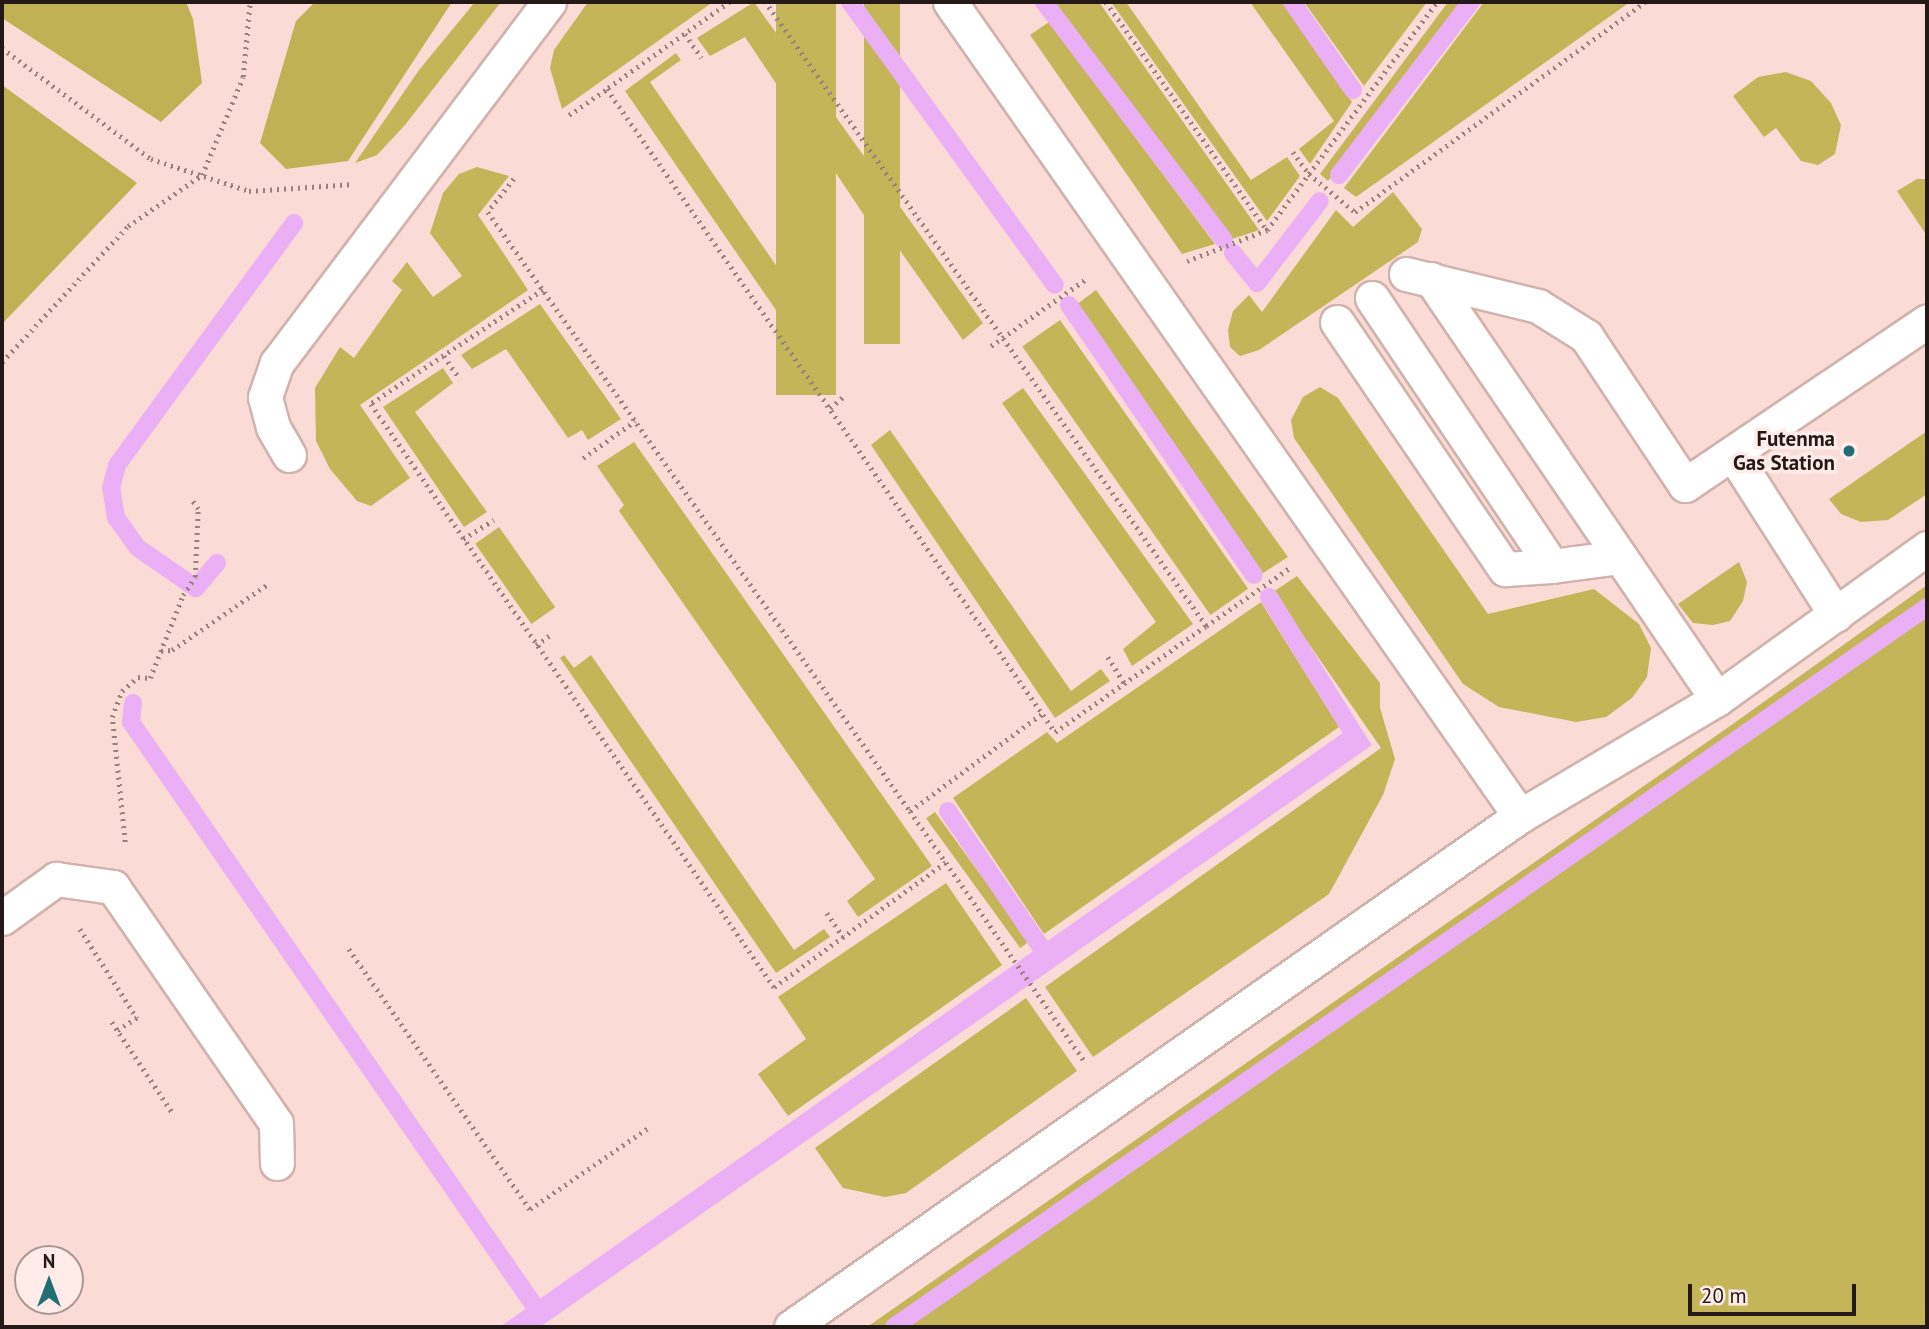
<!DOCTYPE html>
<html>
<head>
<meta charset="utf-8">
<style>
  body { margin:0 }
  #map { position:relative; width:1929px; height:1329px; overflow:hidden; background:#fbdbd5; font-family:"PT Sans",sans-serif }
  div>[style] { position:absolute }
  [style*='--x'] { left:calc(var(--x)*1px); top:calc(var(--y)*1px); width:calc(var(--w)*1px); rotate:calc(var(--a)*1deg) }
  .green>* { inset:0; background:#c4b559; transform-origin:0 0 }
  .forest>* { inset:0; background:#bfb154 }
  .water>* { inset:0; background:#eaaff5 }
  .stream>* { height:18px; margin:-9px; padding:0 9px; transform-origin:9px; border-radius:9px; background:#eaaff5 }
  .path>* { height:4.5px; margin-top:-2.25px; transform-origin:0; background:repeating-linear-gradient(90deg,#98817d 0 2px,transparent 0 7px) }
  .roads { filter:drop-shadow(2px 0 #d1b3ad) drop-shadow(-2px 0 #d1b3ad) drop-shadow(0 2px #d1b3ad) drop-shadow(0 -2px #d1b3ad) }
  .lane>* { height:33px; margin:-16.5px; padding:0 16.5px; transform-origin:16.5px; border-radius:16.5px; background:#fff }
  .dots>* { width:19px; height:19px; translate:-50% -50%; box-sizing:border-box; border:4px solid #ffece8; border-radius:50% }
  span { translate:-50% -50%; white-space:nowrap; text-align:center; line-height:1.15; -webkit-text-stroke:7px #ffece8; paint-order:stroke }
  .poi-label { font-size:21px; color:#241917; font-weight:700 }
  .right { translate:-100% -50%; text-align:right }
  .frame { position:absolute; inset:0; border:4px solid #241917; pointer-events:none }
  .north { position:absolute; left:14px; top:1245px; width:70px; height:70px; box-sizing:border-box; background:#ffece8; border:2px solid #a79894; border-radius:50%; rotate:0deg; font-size:19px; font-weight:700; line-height:28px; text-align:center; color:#241917 }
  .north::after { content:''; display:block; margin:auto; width:24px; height:32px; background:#236e75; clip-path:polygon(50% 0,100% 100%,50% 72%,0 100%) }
  .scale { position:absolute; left:1688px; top:1284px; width:168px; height:32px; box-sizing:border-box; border:4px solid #241917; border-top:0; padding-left:9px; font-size:21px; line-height:24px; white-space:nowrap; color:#241917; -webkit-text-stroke:5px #ffece8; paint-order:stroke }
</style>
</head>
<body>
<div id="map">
  <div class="green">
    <div style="clip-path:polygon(475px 2px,501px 2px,405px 125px,377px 155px,355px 163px,419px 70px)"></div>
    <div style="clip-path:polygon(588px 2px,713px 2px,562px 109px,550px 68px,554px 50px)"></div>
    <div style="clip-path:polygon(754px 2px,983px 323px,963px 340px,882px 225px,874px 230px,745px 37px,710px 56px,697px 38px)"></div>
    <div style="left:776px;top:2px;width:60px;height:393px"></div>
    <div style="left:864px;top:2px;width:36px;height:342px"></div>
    <div style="clip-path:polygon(1052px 2px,1099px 2px,1259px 230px,1229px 240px)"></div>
    <div style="clip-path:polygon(1111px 2px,1126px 2px,1251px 180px,1287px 157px,1300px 176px,1267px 221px)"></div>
    <div style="clip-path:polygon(1250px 2px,1282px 2px,1352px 102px,1310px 164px,1299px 149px,1334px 121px)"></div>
    <div style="clip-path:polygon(1304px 2px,1427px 2px,1364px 86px)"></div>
    <div style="clip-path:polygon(1448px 2px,1464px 2px,1328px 181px,1320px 174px)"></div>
    <div style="clip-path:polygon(1484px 2px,1630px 2px,1356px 197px,1344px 188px)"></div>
    <div style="clip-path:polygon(1049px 22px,1215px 244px,1182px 254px,1030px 35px)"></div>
    <div style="clip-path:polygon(676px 53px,681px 60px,650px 82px,828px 341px,809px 358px,625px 91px)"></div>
    <div style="clip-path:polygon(1786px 72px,1811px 81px,1831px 103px,1841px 125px,1835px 154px,1818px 165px,1801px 161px,1776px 128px,1764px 137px,1733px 96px,1758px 77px)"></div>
    <div style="clip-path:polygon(477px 167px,509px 176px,478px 215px,528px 290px,360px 405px,410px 478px,371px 506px,357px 501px,330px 469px,316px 441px,315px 388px,340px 347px,354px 358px,402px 290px,392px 281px,407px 262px,433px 297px,462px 276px,430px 233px,443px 193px,459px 174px)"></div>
    <div style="clip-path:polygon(1917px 179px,1927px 179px,1927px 236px,1897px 191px)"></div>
    <div style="clip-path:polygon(1393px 192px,1422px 229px,1418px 242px,1259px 350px,1240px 356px,1230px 347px,1228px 330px,1233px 311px,1249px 295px,1262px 312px,1336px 210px,1353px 227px)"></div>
    <div style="clip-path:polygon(1096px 290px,1288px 557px,1263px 573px,1076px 305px)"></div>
    <div style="clip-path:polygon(540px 304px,621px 419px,588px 440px,582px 430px,568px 438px,506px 349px,472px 369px,461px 355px)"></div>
    <div style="left:1060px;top:320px;width:328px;height:46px;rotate:55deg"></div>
    <div style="clip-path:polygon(443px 368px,453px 383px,415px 412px,487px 512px,464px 527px,383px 407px)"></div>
    <div style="clip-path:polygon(1320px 387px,1338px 398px,1488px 614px,1594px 589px,1639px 624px,1651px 648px,1647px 677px,1632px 698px,1606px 717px,1576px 722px,1499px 707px,1463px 684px,1294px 438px,1291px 420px,1303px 397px)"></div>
    <div style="clip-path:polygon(1023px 388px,1193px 624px,1132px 666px,1123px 649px,1156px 622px,1002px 403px)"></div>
    <div style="clip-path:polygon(890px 430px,1071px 691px,1101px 669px,1110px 681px,1055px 718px,871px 445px)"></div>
    <div style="clip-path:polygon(1927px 431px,1927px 494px,1888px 520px,1861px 522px,1841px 514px,1829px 499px)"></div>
    <div style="clip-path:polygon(634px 442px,932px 866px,858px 917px,847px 901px,875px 879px,619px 511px,624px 505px,597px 466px)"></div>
    <div style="left:499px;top:527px;width:98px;height:29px;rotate:55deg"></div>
    <div style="clip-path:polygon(1739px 562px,1747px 582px,1743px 601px,1730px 621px,1713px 625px,1693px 623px,1678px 604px)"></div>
    <div style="clip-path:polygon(1297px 576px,1380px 683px,1380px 708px,1395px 759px,1383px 795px,1329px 894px,1093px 1057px,1045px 987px,1381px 748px,1273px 592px)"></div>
    <div style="clip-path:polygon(1927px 585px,1927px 1327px,867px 1327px,1730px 726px)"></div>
    <div style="clip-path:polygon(1261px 602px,1339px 727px,1044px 934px,953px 798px,1047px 732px,1057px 743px)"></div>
    <div style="clip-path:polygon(564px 655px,574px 668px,591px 655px,794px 950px,824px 929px,830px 937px,776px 973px,560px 658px)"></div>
    <div style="left:935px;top:812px;width:160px;height:11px;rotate:54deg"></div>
    <div style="clip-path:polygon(946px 883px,1002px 965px,788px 1116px,758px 1074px,806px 1039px,778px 997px)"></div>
    <div style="clip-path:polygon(1026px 998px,1077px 1071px,906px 1193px,885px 1197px,843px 1188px,815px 1148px)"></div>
  </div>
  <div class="forest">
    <div style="clip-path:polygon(2px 2px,186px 2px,193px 19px,202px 83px,161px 122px,2px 18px)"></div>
    <div style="clip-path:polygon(315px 2px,452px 2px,348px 161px,286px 169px,260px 143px,296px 21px)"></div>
    <div style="clip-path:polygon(2px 85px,137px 183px,2px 324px)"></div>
  </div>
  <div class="water">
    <div style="clip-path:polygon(1357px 723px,1372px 745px,540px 1327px,500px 1327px)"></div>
  </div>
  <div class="stream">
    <div style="--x:850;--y:2;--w:349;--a:54.1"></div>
    <div style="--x:1044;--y:2;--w:298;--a:52.9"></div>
    <div style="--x:1292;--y:2;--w:107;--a:55.3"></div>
    <div style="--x:1339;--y:175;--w:218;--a:-52.7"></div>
    <div style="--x:1233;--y:253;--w:38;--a:51"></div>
    <div style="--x:1257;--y:283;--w:103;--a:-52.5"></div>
    <div style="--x:1069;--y:305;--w:327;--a:55.6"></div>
    <div style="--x:217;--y:563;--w:33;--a:130"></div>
    <div style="--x:196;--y:588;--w:70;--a:-145.4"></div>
    <div style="--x:138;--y:548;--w:37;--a:-126"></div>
    <div style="--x:116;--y:518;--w:30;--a:-99"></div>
    <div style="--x:111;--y:488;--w:24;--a:-75"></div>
    <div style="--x:117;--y:465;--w:300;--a:-53.8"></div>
    <div style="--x:1269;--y:597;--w:167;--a:58.2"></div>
    <div style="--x:133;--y:703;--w:19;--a:96"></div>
    <div style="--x:131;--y:722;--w:716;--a:55.36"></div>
    <div style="--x:948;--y:811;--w:179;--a:55.7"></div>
    <div style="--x:894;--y:1327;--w:1259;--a:-34.88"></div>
  </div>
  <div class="path">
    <div style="--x:730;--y:2;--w:151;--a:144.7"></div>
    <div style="--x:607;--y:89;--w:784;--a:55.13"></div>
    <div style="--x:1055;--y:732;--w:184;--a:-35.1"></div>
    <div style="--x:1206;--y:626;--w:764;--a:-125.25"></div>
    <div style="--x:1106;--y:2;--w:279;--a:54.8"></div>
    <div style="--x:685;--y:34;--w:29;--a:55"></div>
    <div style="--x:2;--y:48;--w:186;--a:36.7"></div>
    <div style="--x:151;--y:159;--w:103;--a:18.1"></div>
    <div style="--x:249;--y:191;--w:105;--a:-3.8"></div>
    <div style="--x:569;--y:115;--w:46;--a:-34.4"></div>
    <div style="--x:1293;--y:152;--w:27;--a:54"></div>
    <div style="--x:1309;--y:174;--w:60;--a:39.6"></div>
    <div style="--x:1355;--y:212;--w:358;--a:-35.9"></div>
    <div style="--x:514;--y:179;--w:42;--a:128.2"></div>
    <div style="--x:488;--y:212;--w:733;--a:54.84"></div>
    <div style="--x:910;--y:811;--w:165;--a:-36.4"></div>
    <div style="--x:1187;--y:261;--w:86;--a:-21.2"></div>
    <div style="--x:1267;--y:230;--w:284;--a:-53.3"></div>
    <div style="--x:543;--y:290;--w:206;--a:146.5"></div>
    <div style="--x:371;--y:404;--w:709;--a:55.35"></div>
    <div style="--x:774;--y:987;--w:213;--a:-36"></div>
    <div style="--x:991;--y:346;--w:116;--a:-35.2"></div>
    <div style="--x:444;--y:356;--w:28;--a:55"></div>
    <div style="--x:2;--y:362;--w:185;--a:-47.2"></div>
    <div style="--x:128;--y:226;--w:90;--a:-34.6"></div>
    <div style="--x:202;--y:175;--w:106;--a:-67.3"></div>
    <div style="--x:243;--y:77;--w:75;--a:-84.7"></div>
    <div style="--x:830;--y:408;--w:17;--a:-40"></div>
    <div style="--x:583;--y:458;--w:64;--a:-35.4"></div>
    <div style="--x:463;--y:539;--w:36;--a:-32"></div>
    <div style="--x:1206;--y:626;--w:103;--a:-34.8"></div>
    <div style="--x:536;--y:645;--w:16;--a:-35"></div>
    <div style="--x:161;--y:651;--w:11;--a:-5"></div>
    <div style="--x:172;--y:650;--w:116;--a:-34.5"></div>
    <div style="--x:1108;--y:657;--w:31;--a:58"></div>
    <div style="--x:910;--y:811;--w:307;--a:55.1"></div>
    <div style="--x:125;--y:842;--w:126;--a:-95.9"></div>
    <div style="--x:112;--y:717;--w:28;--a:-69"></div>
    <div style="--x:122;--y:691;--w:21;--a:-41"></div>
    <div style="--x:138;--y:677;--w:12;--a:5"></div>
    <div style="--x:150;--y:678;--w:89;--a:-68.3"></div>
    <div style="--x:183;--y:595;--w:22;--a:-56"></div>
    <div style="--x:195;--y:577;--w:68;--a:-87.5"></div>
    <div style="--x:198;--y:509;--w:11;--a:-124"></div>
    <div style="--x:827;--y:913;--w:29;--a:56"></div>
    <div style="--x:80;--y:929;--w:106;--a:57.4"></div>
    <div style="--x:137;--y:1018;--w:24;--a:147"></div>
    <div style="--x:349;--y:949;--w:317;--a:55.2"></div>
    <div style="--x:530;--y:1209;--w:143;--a:-34.5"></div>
    <div style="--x:112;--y:1022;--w:108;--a:56.3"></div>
  </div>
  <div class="roads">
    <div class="lane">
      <div style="--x:950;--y:2;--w:994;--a:55"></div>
      <div style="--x:1406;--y:274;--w:136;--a:13.6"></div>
      <div style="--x:1538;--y:306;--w:57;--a:32"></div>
      <div style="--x:1586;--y:336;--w:179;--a:56.4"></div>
      <div style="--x:1685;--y:485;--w:292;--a:-34.1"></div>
      <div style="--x:1431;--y:279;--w:508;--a:55.75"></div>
      <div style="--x:1372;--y:298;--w:323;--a:56.1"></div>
      <div style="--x:1552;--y:566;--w:69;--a:-7.5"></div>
      <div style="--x:1337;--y:322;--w:299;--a:55.8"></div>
      <div style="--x:1505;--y:569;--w:47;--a:-3.7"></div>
      <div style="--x:1733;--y:454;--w:191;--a:57.4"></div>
      <div style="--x:289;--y:455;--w:32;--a:-120"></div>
      <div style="--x:273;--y:427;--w:31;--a:-105"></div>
      <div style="--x:265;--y:397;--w:36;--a:-71"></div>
      <div style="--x:277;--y:363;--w:452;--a:-53"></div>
      <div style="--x:2;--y:918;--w:67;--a:-35.8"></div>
      <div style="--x:56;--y:879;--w:58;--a:8"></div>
      <div style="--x:113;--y:887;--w:287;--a:55.4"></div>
      <div style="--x:276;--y:1123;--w:40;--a:88.6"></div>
      <div style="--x:791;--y:1327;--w:890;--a:-35.03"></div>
      <div style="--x:1520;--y:816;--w:229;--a:-30.7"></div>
      <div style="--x:1717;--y:699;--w:259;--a:-35.7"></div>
    </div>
  </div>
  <div class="dots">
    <div style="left:1849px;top:451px;background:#236e75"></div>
  </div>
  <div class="poi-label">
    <span class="right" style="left:1835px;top:451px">Futenma<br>Gas Station</span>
  </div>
  <div class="frame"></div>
  <div class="north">N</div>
  <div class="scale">20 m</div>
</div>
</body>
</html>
